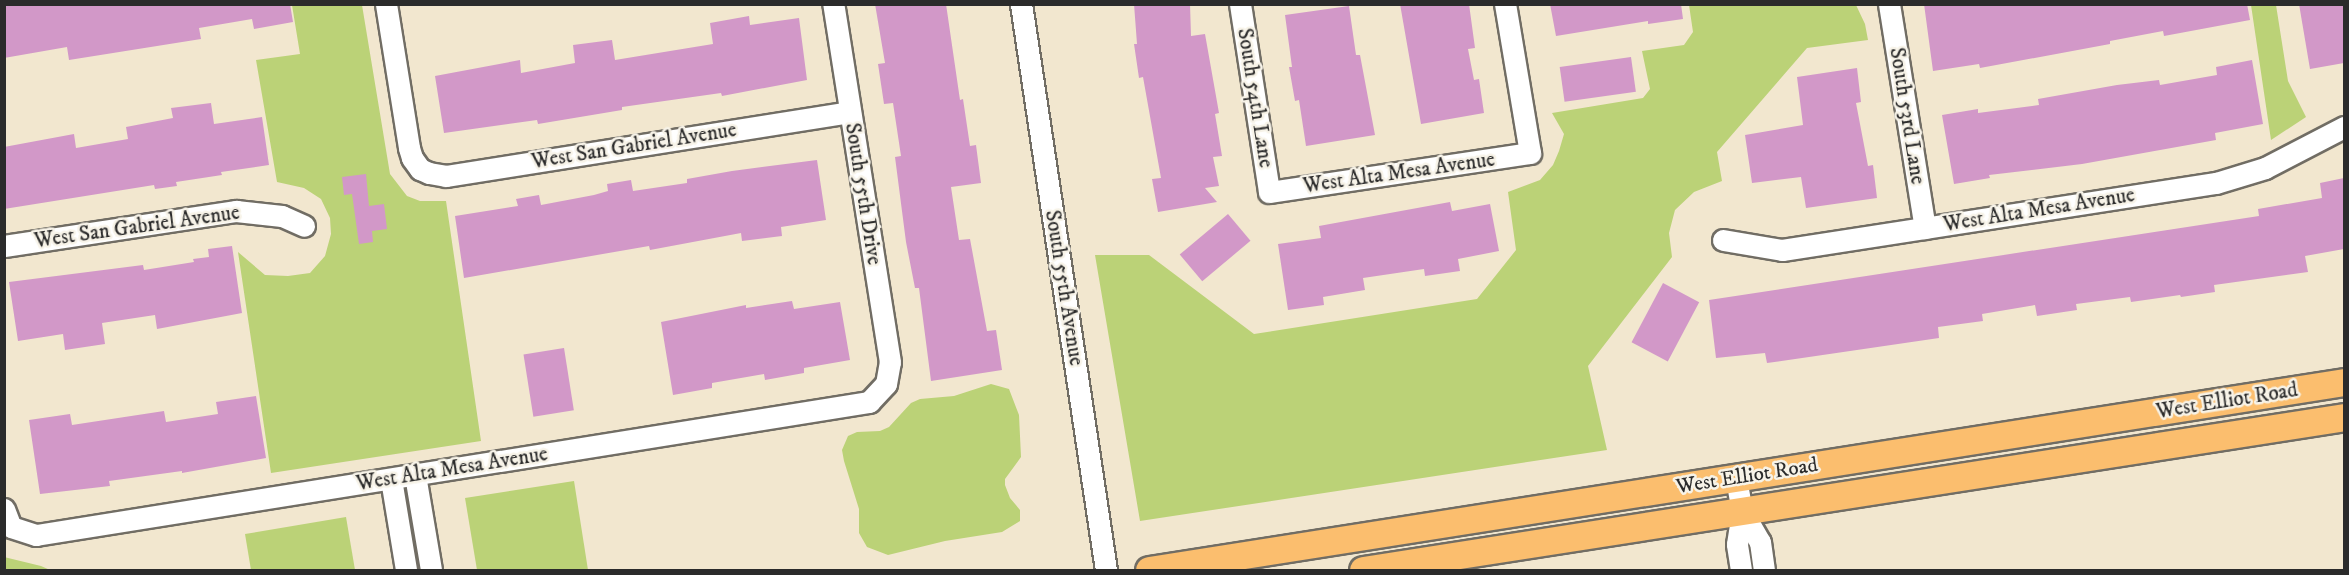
<!DOCTYPE html>
<html>
<head>
<meta charset="utf-8">
<style>
  body { margin:0 }
  #map { position:relative; width:2349px; height:575px; overflow:hidden; background:#f2e7cf; font-family:"IM FELL DW Pica",serif }
  div>[style] { position:absolute }
  [style*='--x'] { left:calc(var(--x)*1px); top:calc(var(--y)*1px); width:calc(var(--w)*1px); rotate:calc(var(--a)*1deg) }
  .green>* { inset:0; background:#bbd277 }
  .building>* { inset:0; background:#d298c8; transform-origin:0 0 }
  .roads { filter:drop-shadow(2px 0 #716d64) drop-shadow(-2px 0 #716d64) drop-shadow(0 2px #716d64) drop-shadow(0 -2px #716d64) }
  .minor>* { height:21px; margin:-10.5px; padding:0 10.5px; transform-origin:10.5px; border-radius:10.5px; background:#fff }
  .major>* { height:27px; margin:-13.5px; padding:0 13.5px; transform-origin:13.5px; border-radius:13.5px; background:#fbbe6e }
  span { translate:-50% -50%; white-space:nowrap; text-align:center; line-height:1.15; -webkit-text-stroke:5px #f7f3e8; paint-order:stroke }
  .street-label { font-size:21px; color:#2b2b2b }
  .frame { position:absolute; inset:0; border:6px solid #2b2b2b; pointer-events:none }
</style>
</head>
<body>
<div id="map">
  <div class="green">
    <div style="clip-path:polygon(292px 5px,362px 5px,390px 174px,407px 196px,420px 201px,446px 201px,481px 441px,271px 473px,238px 252px,265px 275px,288px 276px,310px 273px,325px 256px,331px 234px,330px 218px,321px 199px,304px 188px,277px 182px,256px 60px,300px 54px)"></div>
    <div style="clip-path:polygon(1689px 5px,1856px 5px,1865px 24px,1868px 40px,1807px 48px,1717px 152px,1722px 181px,1694px 192px,1675px 210px,1669px 233px,1672px 257px,1588px 366px,1607px 450px,1140px 521px,1095px 255px,1149px 255px,1254px 334px,1477px 299px,1516px 250px,1508px 192px,1540px 180px,1553px 165px,1559px 151px,1564px 134px,1552px 113px,1643px 98px,1650px 89px,1642px 51px,1684px 45px,1693px 32px)"></div>
    <div style="clip-path:polygon(2251px 5px,2276px 5px,2288px 81px,2306px 117px,2271px 140px)"></div>
    <div style="clip-path:polygon(991px 384px,1009px 389px,1019px 415px,1021px 457px,1005px 479px,1005px 485px,1010px 498px,1020px 510px,1020px 521px,1002px 532px,945px 541px,888px 555px,867px 547px,859px 533px,859px 509px,844px 461px,842px 450px,848px 436px,857px 432px,880px 431px,889px 427px,911px 403px,920px 399px,954px 396px)"></div>
    <div style="clip-path:polygon(574px 481px,588px 570px,477px 570px,465px 498px)"></div>
    <div style="clip-path:polygon(346px 517px,355px 570px,251px 570px,245px 534px)"></div>
    <div style="clip-path:polygon(4px 557px,41px 566px,50px 570px,5px 570px)"></div>
  </div>
  <div class="building">
    <div style="clip-path:polygon(4px 4px,290px 4px,293px 22px,254px 29px,252px 19px,199px 28px,201px 39px,69px 60px,67px 47px,4px 58px)"></div>
    <div style="clip-path:polygon(875px 4px,946px 4px,960px 100px,963px 99px,970px 146px,976px 145px,981px 183px,951px 187px,959px 240px,970px 239px,987px 331px,996px 330px,1002px 370px,931px 381px,919px 288px,915px 288px,906px 242px,895px 157px,901px 156px,893px 103px,884px 104px,878px 64px,885px 63px)"></div>
    <div style="clip-path:polygon(1134px 4px,1190px 4px,1191px 36px,1205px 34px,1219px 113px,1215px 114px,1222px 156px,1213px 157px,1219px 186px,1205px 188px,1217px 202px,1158px 212px,1152px 179px,1161px 178px,1143px 77px,1139px 78px,1134px 44px,1137px 44px)"></div>
    <div style="clip-path:polygon(1400px 4px,1469px 4px,1475px 48px,1468px 49px,1474px 80px,1479px 79px,1484px 113px,1421px 124px)"></div>
    <div style="clip-path:polygon(1550px 4px,1681px 4px,1683px 19px,1648px 24px,1648px 21px,1556px 36px)"></div>
    <div style="clip-path:polygon(1924px 4px,2247px 4px,2250px 20px,2164px 36px,2163px 31px,2110px 41px,2110px 44px,1980px 68px,1979px 64px,1933px 71px)"></div>
    <div style="clip-path:polygon(2299px 4px,2344px 4px,2344px 63px,2310px 69px)"></div>
    <div style="clip-path:polygon(1349px 6px,1356px 55px,1360px 55px,1375px 135px,1306px 146px,1299px 100px,1295px 101px,1289px 67px,1292px 67px,1285px 15px)"></div>
    <div style="clip-path:polygon(749px 16px,750px 25px,799px 18px,807px 80px,722px 96px,721px 93px,622px 107px,622px 110px,538px 124px,537px 120px,444px 133px,435px 76px,520px 60px,521px 73px,575px 63px,573px 45px,612px 40px,615px 60px,713px 44px,710px 23px)"></div>
    <div style="left:1631px;top:57px;width:35px;height:72px;rotate:82deg"></div>
    <div style="clip-path:polygon(2252px 60px,2263px 124px,2215px 133px,2216px 140px,2082px 164px,1989px 175px,1990px 178px,1954px 184px,1942px 115px,1978px 109px,1978px 113px,2039px 105px,2038px 99px,2117px 85px,2159px 80px,2160px 85px,2217px 75px,2216px 67px)"></div>
    <div style="clip-path:polygon(1857px 68px,1861px 102px,1856px 103px,1868px 166px,1873px 165px,1877px 198px,1806px 208px,1801px 177px,1752px 183px,1745px 135px,1803px 125px,1797px 77px)"></div>
    <div style="clip-path:polygon(211px 103px,214px 124px,262px 117px,269px 165px,221px 172px,222px 175px,176px 182px,177px 186px,155px 189px,154px 185px,4px 209px,4px 147px,74px 134px,76px 148px,128px 139px,126px 127px,173px 118px,171px 108px)"></div>
    <div style="clip-path:polygon(817px 160px,826px 220px,781px 227px,782px 236px,742px 241px,741px 233px,650px 250px,649px 246px,464px 278px,455px 216px,518px 206px,516px 199px,539px 195px,541px 205px,594px 195px,608px 191px,607px 184px,631px 180px,633px 191px,687px 183px,687px 179px,732px 171px)"></div>
    <div style="clip-path:polygon(366px 174px,369px 206px,384px 204px,387px 229px,372px 231px,373px 242px,359px 244px,352px 194px,344px 195px,342px 177px)"></div>
    <div style="clip-path:polygon(2344px 178px,2344px 249px,2305px 256px,2308px 272px,2214px 285px,2215px 292px,2181px 297px,2180px 295px,2131px 302px,2130px 297px,2076px 304px,2077px 310px,2037px 316px,2035px 305px,1982px 314px,1983px 321px,1938px 327px,1939px 338px,1809px 357px,1767px 363px,1765px 353px,1716px 358px,1709px 300px,2259px 216px,2258px 209px,2322px 198px,2320px 183px)"></div>
    <div style="clip-path:polygon(1450px 202px,1452px 211px,1490px 204px,1499px 251px,1458px 259px,1460px 271px,1425px 276px,1424px 269px,1363px 278px,1365px 290px,1323px 297px,1324px 305px,1288px 310px,1278px 244px,1321px 238px,1319px 226px)"></div>
    <div style="left:1228px;top:214px;width:35px;height:63px;rotate:50deg"></div>
    <div style="clip-path:polygon(232px 246px,242px 313px,157px 329px,155px 315px,102px 323px,105px 344px,65px 350px,63px 334px,18px 341px,9px 282px,143px 265px,144px 270px,194px 262px,193px 259px,209px 257px,208px 249px)"></div>
    <div style="left:1663px;top:283px;width:41px;height:67px;rotate:28deg"></div>
    <div style="clip-path:polygon(792px 301px,794px 309px,840px 302px,850px 360px,804px 368px,804px 373px,765px 380px,764px 374px,712px 383px,712px 388px,673px 395px,661px 322px,746px 305px,746px 308px)"></div>
    <div style="left:564px;top:348px;width:63px;height:41px;rotate:81deg"></div>
    <div style="clip-path:polygon(256px 396px,266px 458px,182px 473px,182px 471px,109px 481px,110px 486px,40px 494px,29px 420px,70px 414px,72px 425px,164px 411px,166px 422px,218px 414px,216px 402px)"></div>
  </div>
  <div class="roads">
    <div class="minor">
      <div style="--x:386;--y:4;--w:146;--a:80.9"></div>
      <div style="--x:409;--y:148;--w:10;--a:73"></div>
      <div style="--x:412;--y:158;--w:14;--a:54"></div>
      <div style="--x:420;--y:169;--w:10;--a:24"></div>
      <div style="--x:429;--y:173;--w:17;--a:10"></div>
      <div style="--x:446;--y:176;--w:409;--a:-9"></div>
      <div style="--x:1021;--y:4;--w:572;--a:81.46"></div>
      <div style="--x:1240;--y:4;--w:190;--a:81.2"></div>
      <div style="--x:1269;--y:192;--w:264;--a:-8.5"></div>
      <div style="--x:1530;--y:153;--w:151;--a:-99.5"></div>
      <div style="--x:1889;--y:4;--w:227;--a:80.9"></div>
      <div style="--x:1723;--y:240;--w:60;--a:9.6"></div>
      <div style="--x:1782;--y:250;--w:439;--a:-8.8"></div>
      <div style="--x:2216;--y:183;--w:51;--a:-17"></div>
      <div style="--x:2265;--y:168;--w:89;--a:-27.4"></div>
      <div style="--x:4;--y:246;--w:235;--a:-8.6"></div>
      <div style="--x:236;--y:211;--w:46;--a:6.2"></div>
      <div style="--x:282;--y:216;--w:24;--a:24"></div>
      <div style="--x:415;--y:475;--w:96;--a:80.4"></div>
      <div style="--x:1736;--y:478;--w:34;--a:80"></div>
      <div style="--x:1742;--y:511;--w:36;--a:60"></div>
      <div style="--x:1760;--y:542;--w:28;--a:82"></div>
      <div style="--x:391;--y:479;--w:92;--a:80.6"></div>
      <div style="--x:4;--y:509;--w:19;--a:69"></div>
      <div style="--x:11;--y:527;--w:26;--a:18"></div>
      <div style="--x:36;--y:535;--w:844;--a:-9.07"></div>
      <div style="--x:869;--y:402;--w:25;--a:-47"></div>
      <div style="--x:886;--y:384;--w:22;--a:-80"></div>
      <div style="--x:890;--y:362;--w:363;--a:-99"></div>
      <div style="--x:1741;--y:570;--w:26;--a:-99"></div>
      <div style="--x:1737;--y:544;--w:33;--a:-81"></div>
    </div>
    <div class="major">
      <div style="--x:1149;--y:570;--w:1210;--a:-8.94"></div>
      <div style="--x:1363;--y:570;--w:993;--a:-8.86"></div>
    </div>
  </div>
  <div class="street-label">
    <span style="left:1255px;top:98px;rotate:81deg">South 54th Lane</span>
    <span style="left:1907px;top:116px;rotate:81deg">South 53rd Lane</span>
    <span style="left:634px;top:146px;rotate:-9deg">West San Gabriel Avenue</span>
    <span style="left:1399px;top:173px;rotate:-8deg">West Alta Mesa Avenue</span>
    <span style="left:863px;top:194px;rotate:81deg">South 55th Drive</span>
    <span style="left:2039px;top:210px;rotate:-9deg">West Alta Mesa Avenue</span>
    <span style="left:137px;top:227px;rotate:-8deg">West San Gabriel Avenue</span>
    <span style="left:1064px;top:288px;rotate:81deg">South 55th Avenue</span>
    <span style="left:2227px;top:401px;rotate:-9deg">West Elliot Road</span>
    <span style="left:452px;top:469px;rotate:-9deg">West Alta Mesa Avenue</span>
    <span style="left:1747px;top:476px;rotate:-9deg">West Elliot Road</span>
  </div>
  <div class="frame"></div>
</div>
</body>
</html>
